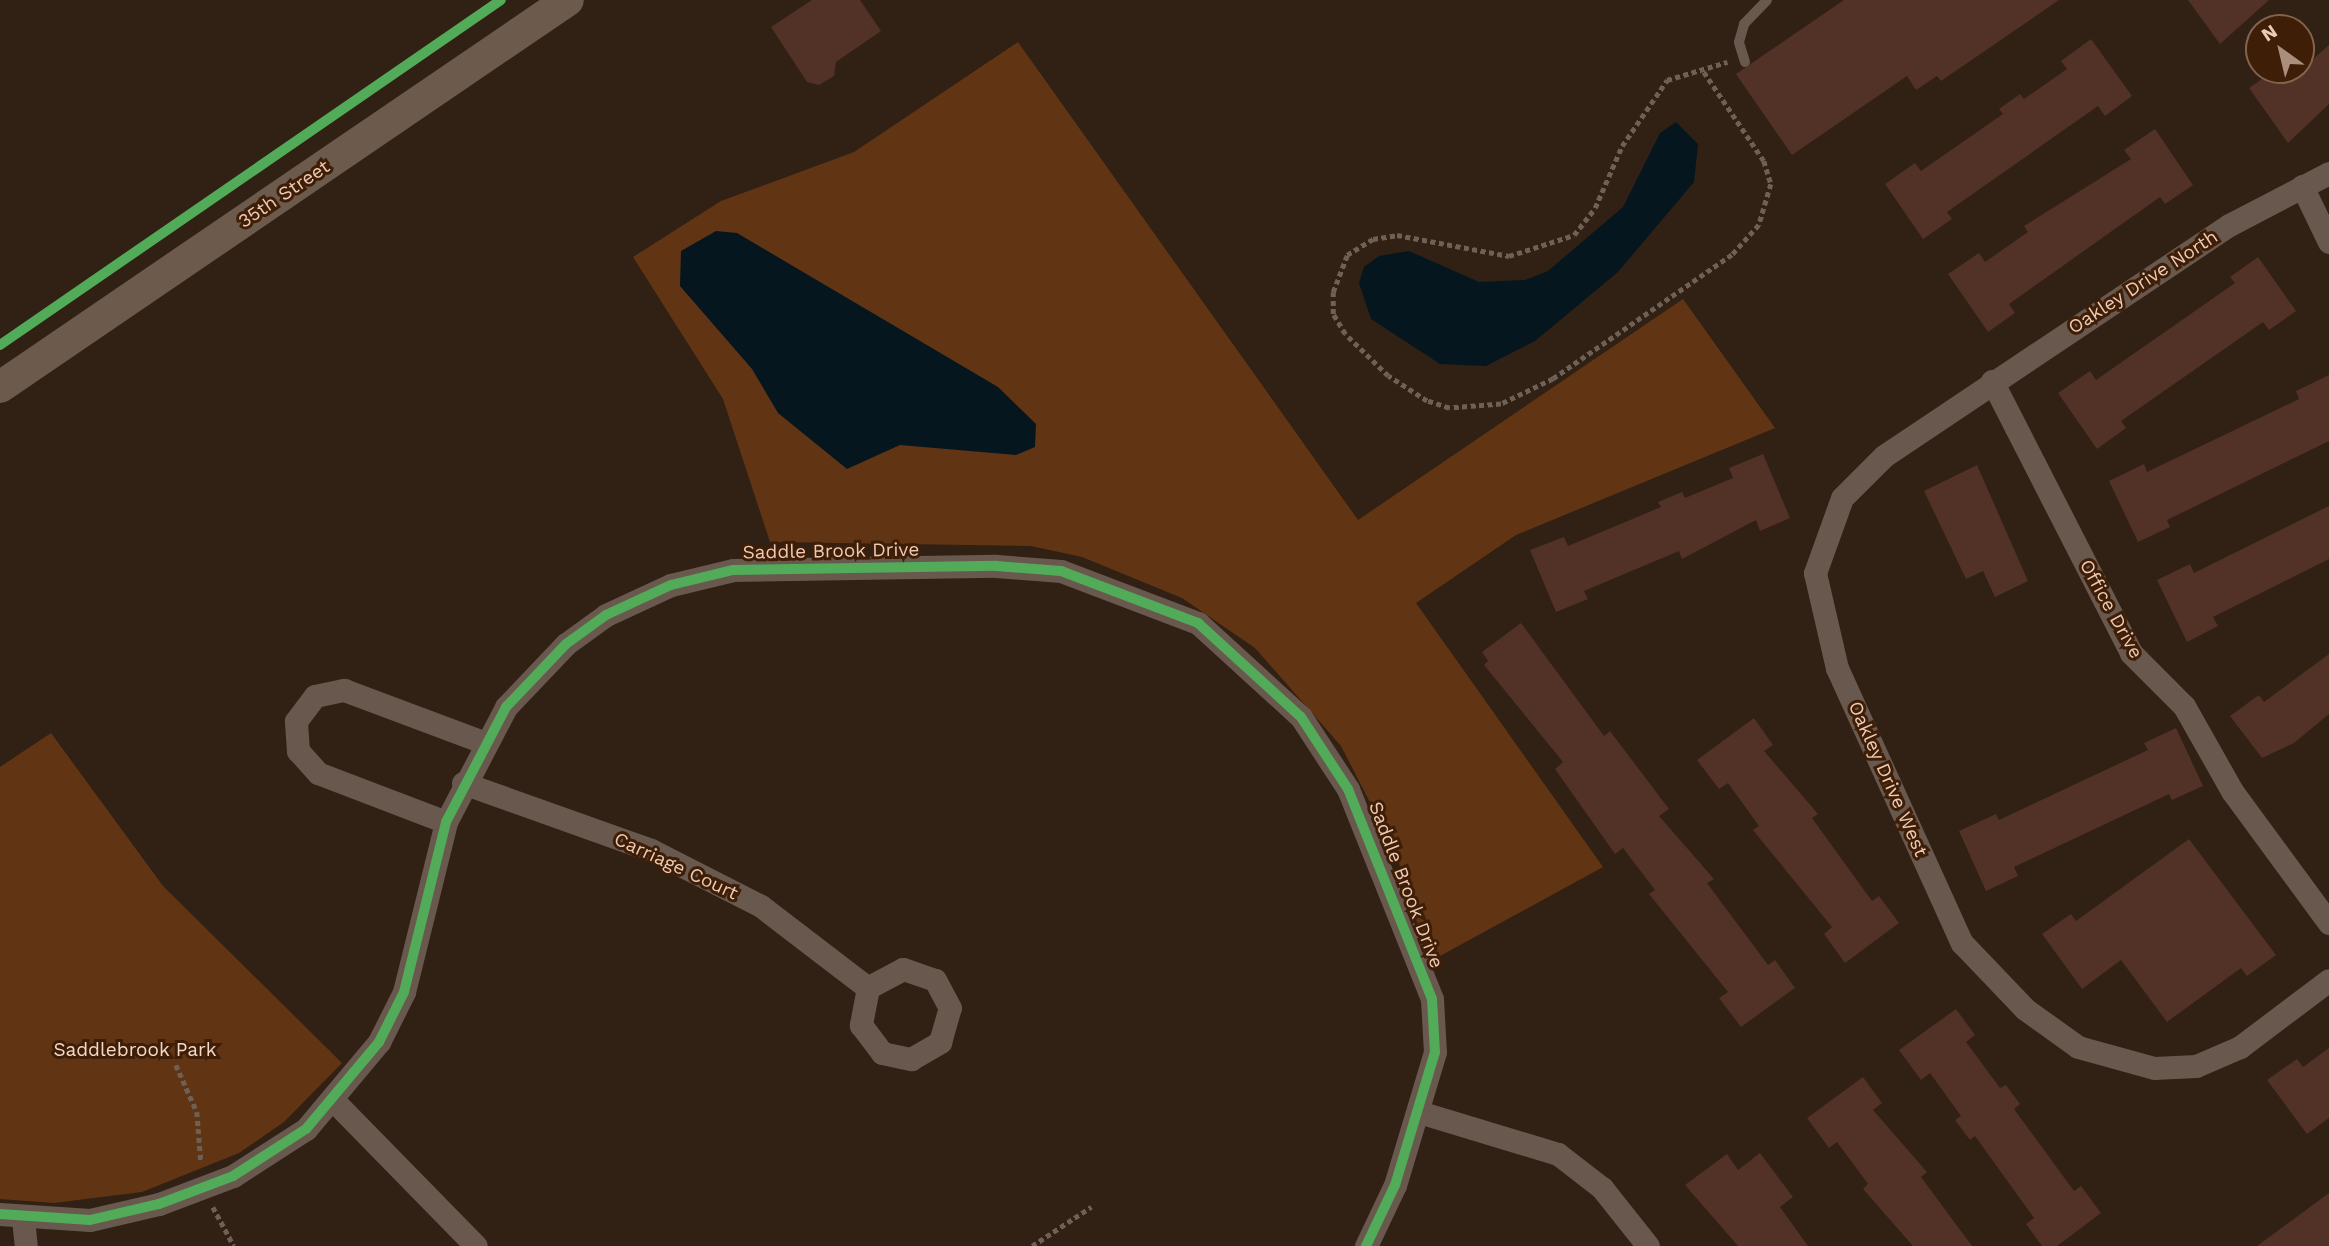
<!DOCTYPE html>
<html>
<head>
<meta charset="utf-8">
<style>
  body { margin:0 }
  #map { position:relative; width:2329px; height:1246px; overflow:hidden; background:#312014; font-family:"Work Sans",sans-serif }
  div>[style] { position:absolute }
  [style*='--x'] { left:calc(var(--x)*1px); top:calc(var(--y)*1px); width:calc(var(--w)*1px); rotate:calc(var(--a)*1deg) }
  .green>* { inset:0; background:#613514 }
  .water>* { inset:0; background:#06161e }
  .building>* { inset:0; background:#523126 }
  .path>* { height:4.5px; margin-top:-2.25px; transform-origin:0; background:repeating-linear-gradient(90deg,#6f6055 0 5px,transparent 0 8.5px) }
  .lane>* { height:10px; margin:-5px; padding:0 5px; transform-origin:5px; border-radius:5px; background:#69584d }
  .street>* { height:23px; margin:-11.5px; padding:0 11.5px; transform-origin:11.5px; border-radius:11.5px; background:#69584d }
  .secondary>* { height:32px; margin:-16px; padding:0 16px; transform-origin:16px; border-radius:16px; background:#6c5a4c }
  .cycleway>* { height:10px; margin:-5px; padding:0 5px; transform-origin:5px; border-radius:5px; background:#51ab58 }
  span { translate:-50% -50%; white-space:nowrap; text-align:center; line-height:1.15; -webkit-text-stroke:6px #3e1e07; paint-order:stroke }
  .street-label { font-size:19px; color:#eecab4 }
  .park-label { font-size:19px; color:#f4d7c5 }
  .north { position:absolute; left:2245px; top:14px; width:70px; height:70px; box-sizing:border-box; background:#3e1e07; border:2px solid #84634c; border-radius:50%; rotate:326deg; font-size:19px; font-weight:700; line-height:28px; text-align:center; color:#eecab4 }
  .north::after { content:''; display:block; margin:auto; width:24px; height:32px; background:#ac8e7c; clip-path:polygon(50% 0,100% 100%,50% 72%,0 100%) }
</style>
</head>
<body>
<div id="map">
  <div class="green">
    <div style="clip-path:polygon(1018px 42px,1358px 520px,1683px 299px,1775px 428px,1516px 535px,1416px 603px,1603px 867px,1429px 962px,1396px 853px,1341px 746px,1255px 648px,1182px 598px,1082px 557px,1031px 546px,770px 542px,723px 399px,633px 257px,721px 201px,854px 152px)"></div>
    <div style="clip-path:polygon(51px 733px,163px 886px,342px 1063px,284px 1122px,239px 1153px,142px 1192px,54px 1203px,0 1199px,0 767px)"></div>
  </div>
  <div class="water">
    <div style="clip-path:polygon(1676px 122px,1698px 144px,1694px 182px,1618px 272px,1535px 341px,1486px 366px,1440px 364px,1371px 319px,1359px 283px,1364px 267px,1379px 256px,1409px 251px,1479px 282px,1525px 280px,1548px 271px,1623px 207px,1660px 133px)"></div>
    <div style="clip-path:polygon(716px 231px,737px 233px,998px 387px,1036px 424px,1035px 447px,1016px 455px,900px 445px,847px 469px,778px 413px,752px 369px,680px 286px,681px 251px)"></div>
  </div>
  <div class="building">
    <div style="clip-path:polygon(812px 0,860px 0,881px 31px,836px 62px,834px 76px,819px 85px,807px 82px,771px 27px)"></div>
    <div style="clip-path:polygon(1844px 0,2059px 0,1941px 81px,1937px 76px,1916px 90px,1907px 76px,1792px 155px,1736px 74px)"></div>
    <div style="clip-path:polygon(2188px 0,2269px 0,2220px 44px)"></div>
    <div style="clip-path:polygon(2091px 39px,2132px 96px,2105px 116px,2098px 106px,1947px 212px,1952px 219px,1923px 239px,1885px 184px,1915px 163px,1921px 171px,2003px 114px,1999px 109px,2020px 94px,2024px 99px,2067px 69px,2061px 61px)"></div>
    <div style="clip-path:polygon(2329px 45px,2329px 104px,2288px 143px,2249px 88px,2275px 70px,2301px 70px)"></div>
    <div style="clip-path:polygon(2155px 129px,2193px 185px,2165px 204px,2160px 197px,2009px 304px,2015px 313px,1988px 332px,1948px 274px,1979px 253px,1985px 262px,2028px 232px,2024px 226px,2131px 159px,2124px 150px)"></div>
    <div style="clip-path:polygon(2258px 257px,2296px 311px,2269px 330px,2263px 322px,2121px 421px,2126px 428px,2097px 449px,2058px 393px,2090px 371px,2096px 380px,2235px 283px,2230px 277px)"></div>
    <div style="clip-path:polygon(2329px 375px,2329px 441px,2167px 520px,2170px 527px,2138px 542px,2109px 481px,2144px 464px,2147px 472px,2299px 399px,2296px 391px)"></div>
    <div style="clip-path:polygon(1763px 454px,1790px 518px,1760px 531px,1756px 520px,1682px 559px,1679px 551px,1584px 591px,1588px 599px,1556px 612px,1530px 550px,1564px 537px,1568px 546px,1661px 507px,1658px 502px,1682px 492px,1685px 498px,1733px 478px,1729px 468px)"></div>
    <div style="clip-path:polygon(1977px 465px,2028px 581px,1995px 597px,1983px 571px,1966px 579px,1924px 491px)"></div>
    <div style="clip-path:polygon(2329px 506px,2329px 559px,2213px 617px,2218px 626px,2187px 642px,2157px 580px,2190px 564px,2194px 573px)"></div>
    <div style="clip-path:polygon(1521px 623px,1604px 736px,1610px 731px,1669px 809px,1659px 816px,1714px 879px,1707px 883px,1768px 965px,1775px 960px,1795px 988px,1741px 1027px,1719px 998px,1728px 992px,1649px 894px,1655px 890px,1623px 848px,1615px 854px,1555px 769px,1563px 762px,1484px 665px,1488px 661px,1482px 652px)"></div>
    <div style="clip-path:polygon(2329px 654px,2329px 714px,2294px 743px,2262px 758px,2230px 716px,2259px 695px,2264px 702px)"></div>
    <div style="clip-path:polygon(1754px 718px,1773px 745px,1764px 751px,1818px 814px,1812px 818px,1872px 901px,1879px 896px,1899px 923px,1845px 963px,1824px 934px,1832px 927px,1753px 830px,1759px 826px,1728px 783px,1719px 789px,1697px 760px)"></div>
    <div style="clip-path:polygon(2176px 728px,2203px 786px,2172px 800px,2169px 794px,2014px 867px,2018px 876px,1986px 891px,1959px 831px,1996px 814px,1999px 820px,2148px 750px,2144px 743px)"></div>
    <div style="clip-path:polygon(2189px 839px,2276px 955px,2247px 976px,2241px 968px,2167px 1022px,2121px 960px,2082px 989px,2042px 934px,2071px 914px,2076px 921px)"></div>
    <div style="clip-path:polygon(1956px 1009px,1975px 1035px,1966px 1042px,2000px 1088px,2006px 1085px,2020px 1104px,2014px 1109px,2074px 1191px,2081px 1186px,2101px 1213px,2057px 1246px,2042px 1246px,2026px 1224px,2034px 1218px,1975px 1136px,1970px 1140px,1955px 1120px,1961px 1116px,1930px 1073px,1921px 1080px,1899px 1050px)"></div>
    <div style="clip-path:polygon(2329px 1048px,2329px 1118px,2307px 1134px,2267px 1080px,2297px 1059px,2303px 1067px)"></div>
    <div style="clip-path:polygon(1863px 1077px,1882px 1103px,1873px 1110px,1927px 1172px,1921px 1177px,1972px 1246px,1913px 1246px,1863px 1189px,1868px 1184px,1837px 1142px,1829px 1148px,1807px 1118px)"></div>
    <div style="clip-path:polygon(1760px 1153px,1793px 1197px,1780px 1207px,1808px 1246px,1738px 1246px,1685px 1185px,1727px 1154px,1738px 1170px)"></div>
    <div style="clip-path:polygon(2329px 1193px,2329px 1246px,2257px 1246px)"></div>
  </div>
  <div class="path">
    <div style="--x:1704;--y:72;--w:107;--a:56"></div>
    <div style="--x:1764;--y:161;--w:24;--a:73"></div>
    <div style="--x:1771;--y:184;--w:43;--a:106.3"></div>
    <div style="--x:1759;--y:225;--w:40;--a:132"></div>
    <div style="--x:1732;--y:255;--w:218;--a:145.3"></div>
    <div style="--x:1553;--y:379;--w:58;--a:154.3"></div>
    <div style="--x:1501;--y:404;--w:52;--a:175.6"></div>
    <div style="--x:1449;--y:408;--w:23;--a:-162"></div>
    <div style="--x:1427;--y:401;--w:46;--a:-147.3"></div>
    <div style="--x:1388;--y:376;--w:60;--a:-135.7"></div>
    <div style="--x:1345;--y:334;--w:23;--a:-121"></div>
    <div style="--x:1333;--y:314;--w:22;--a:-90"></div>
    <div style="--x:1333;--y:292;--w:40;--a:-69"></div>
    <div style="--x:1347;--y:255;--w:31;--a:-32"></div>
    <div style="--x:1373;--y:239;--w:24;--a:-9"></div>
    <div style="--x:1397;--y:235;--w:114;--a:10.6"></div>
    <div style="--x:1509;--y:256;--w:68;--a:-17.9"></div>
    <div style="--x:1574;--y:235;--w:34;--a:-52"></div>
    <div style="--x:1595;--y:208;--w:68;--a:-66.5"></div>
    <div style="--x:1622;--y:146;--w:80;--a:-55.7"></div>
    <div style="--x:1667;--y:80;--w:63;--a:-16.7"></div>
    <div style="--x:176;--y:1065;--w:51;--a:65.9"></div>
    <div style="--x:197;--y:1112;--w:50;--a:85.4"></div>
    <div style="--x:213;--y:1207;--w:44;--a:61.7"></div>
    <div style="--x:1032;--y:1246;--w:71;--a:-33.5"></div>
  </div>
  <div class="lane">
    <div style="--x:1745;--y:62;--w:21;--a:-107"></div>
    <div style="--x:1739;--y:42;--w:19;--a:-74"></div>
    <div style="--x:1744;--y:24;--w:33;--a:-46"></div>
  </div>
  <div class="street">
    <div style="--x:2329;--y:173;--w:113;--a:152.5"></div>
    <div style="--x:2229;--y:225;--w:415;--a:146.2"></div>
    <div style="--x:1884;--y:456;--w:59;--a:135"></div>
    <div style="--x:1842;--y:498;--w:80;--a:109.8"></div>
    <div style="--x:1815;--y:573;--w:98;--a:77"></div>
    <div style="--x:1837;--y:668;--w:302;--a:65.6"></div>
    <div style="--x:1962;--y:943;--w:91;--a:46.3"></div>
    <div style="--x:2025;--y:1009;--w:65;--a:35.6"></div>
    <div style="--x:2078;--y:1047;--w:79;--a:15.4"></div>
    <div style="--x:2154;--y:1068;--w:42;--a:-2.7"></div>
    <div style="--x:2196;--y:1066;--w:48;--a:-23.4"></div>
    <div style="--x:2240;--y:1047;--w:111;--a:-37"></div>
    <div style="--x:2302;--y:186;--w:62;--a:64.3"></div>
    <div style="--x:1992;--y:381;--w:305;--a:62.9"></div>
    <div style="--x:2131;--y:653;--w:75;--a:45"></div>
    <div style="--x:2184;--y:706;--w:98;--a:60.5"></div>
    <div style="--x:2232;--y:791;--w:164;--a:53.7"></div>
    <div style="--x:463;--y:783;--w:200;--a:19.6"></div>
    <div style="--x:651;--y:850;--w:123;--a:27"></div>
    <div style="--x:761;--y:906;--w:135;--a:37.5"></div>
    <div style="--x:868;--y:988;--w:38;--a:101"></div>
    <div style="--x:861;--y:1025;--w:35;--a:53"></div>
    <div style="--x:882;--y:1053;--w:30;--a:12"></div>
    <div style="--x:911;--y:1059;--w:34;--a:-30"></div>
    <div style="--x:940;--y:1042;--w:35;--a:-74"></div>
    <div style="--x:950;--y:1008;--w:32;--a:-118"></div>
    <div style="--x:935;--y:980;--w:34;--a:-161"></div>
    <div style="--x:903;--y:969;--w:40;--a:152"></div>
    <div style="--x:446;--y:822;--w:137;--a:-159.1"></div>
    <div style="--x:318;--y:773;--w:30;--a:-132"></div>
    <div style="--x:298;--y:751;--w:30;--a:-94"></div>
    <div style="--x:296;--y:721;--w:31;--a:-53"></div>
    <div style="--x:315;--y:696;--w:30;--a:-12"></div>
    <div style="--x:344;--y:690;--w:152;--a:20.5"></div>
    <div style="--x:333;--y:1100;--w:204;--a:45.6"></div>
    <div style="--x:1419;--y:1112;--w:145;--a:16.8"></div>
    <div style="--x:1558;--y:1154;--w:56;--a:37.7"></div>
    <div style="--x:1602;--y:1188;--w:74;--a:51.6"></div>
    <div style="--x:0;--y:1214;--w:90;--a:3.8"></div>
    <div style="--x:90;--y:1220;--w:71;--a:-13.1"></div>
    <div style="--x:159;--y:1204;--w:79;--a:-20.7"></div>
    <div style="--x:233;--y:1176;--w:87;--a:-32.8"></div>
    <div style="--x:306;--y:1129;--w:114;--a:-50"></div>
    <div style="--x:379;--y:1042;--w:56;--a:-63.4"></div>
    <div style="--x:404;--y:992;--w:175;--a:-76.1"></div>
    <div style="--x:446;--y:822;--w:130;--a:-62.4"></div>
    <div style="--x:506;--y:707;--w:87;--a:-46.4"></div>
    <div style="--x:566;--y:644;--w:49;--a:-35.9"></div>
    <div style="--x:606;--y:615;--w:72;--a:-24.8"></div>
    <div style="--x:671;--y:585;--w:64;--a:-13.6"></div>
    <div style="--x:733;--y:570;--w:263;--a:-0.9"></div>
    <div style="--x:996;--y:566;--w:65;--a:4.4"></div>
    <div style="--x:1061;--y:571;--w:147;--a:20.8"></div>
    <div style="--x:1198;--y:623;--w:139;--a:42.4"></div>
    <div style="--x:1301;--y:717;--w:86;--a:56.9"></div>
    <div style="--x:1348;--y:789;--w:226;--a:68.2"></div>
    <div style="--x:1432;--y:999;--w:53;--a:86.8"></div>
    <div style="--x:1435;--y:1052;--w:139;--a:106.7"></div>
    <div style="--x:1395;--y:1185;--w:68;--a:115.4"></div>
    <div style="--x:23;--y:1219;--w:27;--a:84"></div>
  </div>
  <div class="secondary">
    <div style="--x:0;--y:387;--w:687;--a:-34.27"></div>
  </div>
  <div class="cycleway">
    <div style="--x:0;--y:345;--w:608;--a:-34.55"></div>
    <div style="--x:0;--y:1214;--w:90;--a:3.8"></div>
    <div style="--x:90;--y:1220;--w:71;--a:-13.1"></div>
    <div style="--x:159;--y:1204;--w:79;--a:-20.7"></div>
    <div style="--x:233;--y:1176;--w:87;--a:-32.8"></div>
    <div style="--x:306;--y:1129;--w:114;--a:-50"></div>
    <div style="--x:379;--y:1042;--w:56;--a:-63.4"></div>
    <div style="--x:404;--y:992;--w:175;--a:-76.1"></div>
    <div style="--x:446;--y:822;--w:130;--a:-62.4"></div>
    <div style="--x:506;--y:707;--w:87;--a:-46.4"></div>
    <div style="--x:566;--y:644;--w:49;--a:-35.9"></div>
    <div style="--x:606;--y:615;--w:72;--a:-24.8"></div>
    <div style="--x:671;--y:585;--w:64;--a:-13.6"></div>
    <div style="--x:733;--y:570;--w:263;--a:-0.9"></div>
    <div style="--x:996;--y:566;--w:65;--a:4.4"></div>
    <div style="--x:1061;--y:571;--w:147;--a:20.8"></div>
    <div style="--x:1198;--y:623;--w:139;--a:42.4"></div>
    <div style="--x:1301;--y:717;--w:86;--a:56.9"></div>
    <div style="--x:1348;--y:789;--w:226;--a:68.2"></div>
    <div style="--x:1432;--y:999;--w:53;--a:86.8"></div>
    <div style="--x:1435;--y:1052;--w:139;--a:106.7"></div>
    <div style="--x:1395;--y:1185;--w:68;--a:115.4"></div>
  </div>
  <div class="street-label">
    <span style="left:284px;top:194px;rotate:-34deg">35th Street</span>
    <span style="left:2143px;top:282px;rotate:-33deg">Oakley Drive North</span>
    <span style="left:831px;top:551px;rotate:-1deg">Saddle Brook Drive</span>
    <span style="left:2111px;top:609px;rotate:61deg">Office Drive</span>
    <span style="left:1888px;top:779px;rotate:66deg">Oakley Drive West</span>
    <span style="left:676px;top:866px;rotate:25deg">Carriage Court</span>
    <span style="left:1406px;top:885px;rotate:69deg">Saddle Brook Drive</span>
  </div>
  <div class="park-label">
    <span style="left:135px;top:1050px">Saddlebrook Park</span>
  </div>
  <div class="north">N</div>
</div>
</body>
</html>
